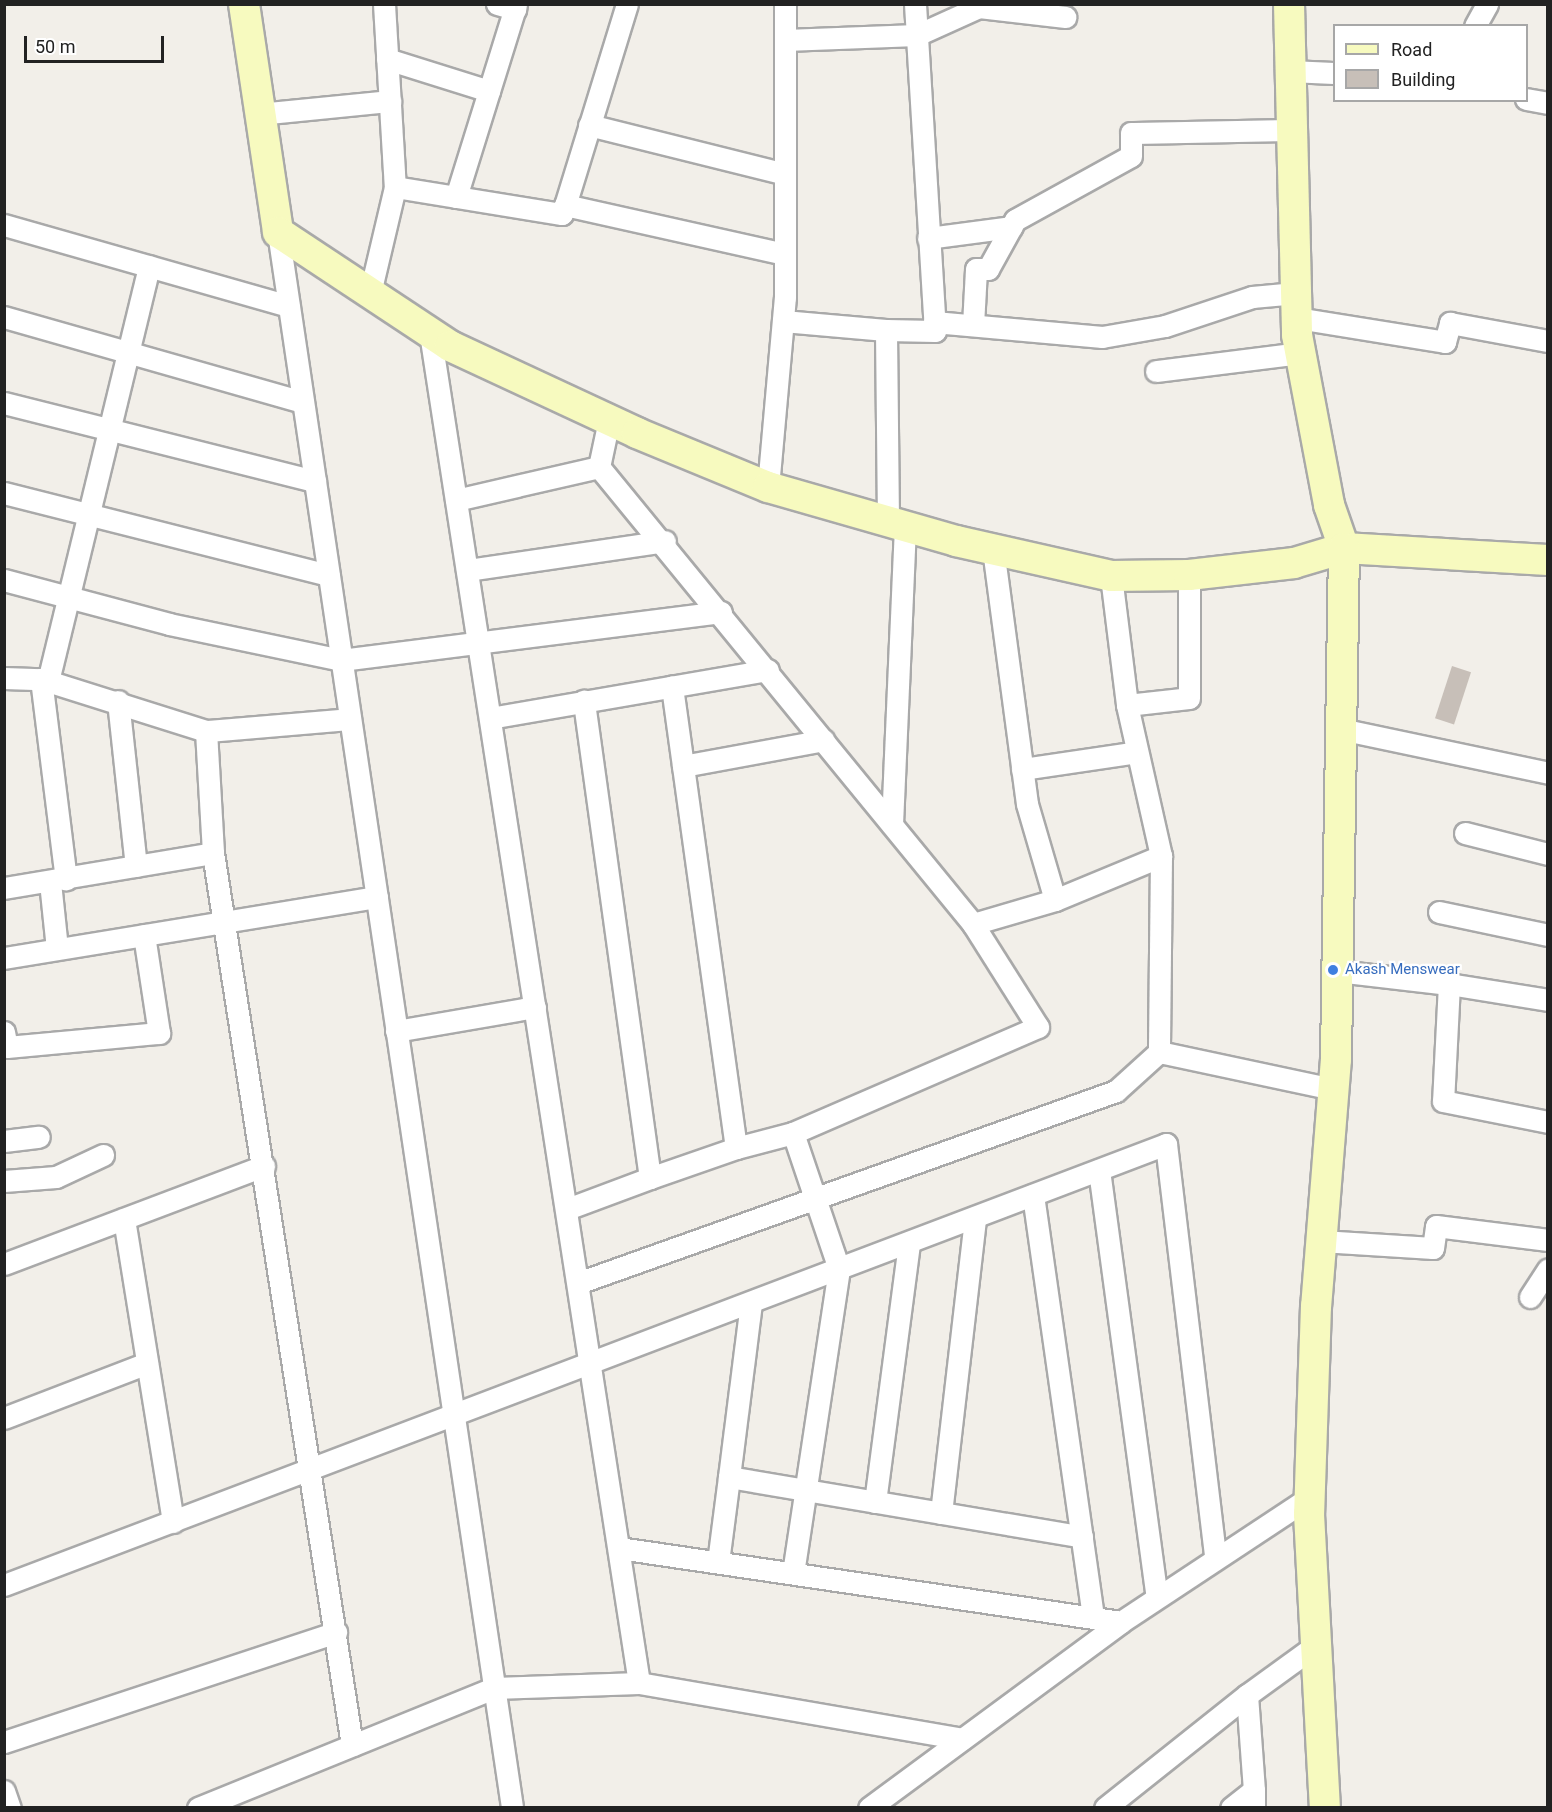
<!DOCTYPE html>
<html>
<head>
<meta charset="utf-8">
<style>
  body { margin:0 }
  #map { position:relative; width:1552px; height:1812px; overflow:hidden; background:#f2efe9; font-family:Roboto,sans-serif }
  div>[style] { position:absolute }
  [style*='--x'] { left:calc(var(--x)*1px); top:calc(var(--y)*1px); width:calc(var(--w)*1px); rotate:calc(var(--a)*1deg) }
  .building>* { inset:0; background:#c7bfb8; transform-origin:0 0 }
  .roads { filter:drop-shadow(2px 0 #a9a9a9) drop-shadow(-2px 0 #a9a9a9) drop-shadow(0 2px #a9a9a9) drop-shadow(0 -2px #a9a9a9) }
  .street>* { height:21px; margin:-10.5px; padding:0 10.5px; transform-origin:10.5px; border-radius:10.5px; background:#fff }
  .secondary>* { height:30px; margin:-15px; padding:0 15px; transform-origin:15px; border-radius:15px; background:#f7fabf }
  .dots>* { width:16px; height:16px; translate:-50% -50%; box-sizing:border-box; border:3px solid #fff; border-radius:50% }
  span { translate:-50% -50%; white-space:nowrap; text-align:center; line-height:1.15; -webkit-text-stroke:4.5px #fff; paint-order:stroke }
  .shop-label { font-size:15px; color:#366cbe }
  .left { translate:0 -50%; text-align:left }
  .frame { position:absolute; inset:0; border:6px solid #222; pointer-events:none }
  .legend { position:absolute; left:1333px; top:24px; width:195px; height:78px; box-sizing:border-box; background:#fff; border:2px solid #a7a7a7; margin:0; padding:8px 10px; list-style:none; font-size:18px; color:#222 }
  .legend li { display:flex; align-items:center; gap:12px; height:30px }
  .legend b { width:30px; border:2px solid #a7a7a7 }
  .scale { position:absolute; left:24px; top:36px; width:140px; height:27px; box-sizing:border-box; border:3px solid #222; border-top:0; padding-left:8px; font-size:18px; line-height:21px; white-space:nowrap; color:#222; -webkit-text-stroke:4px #fff; paint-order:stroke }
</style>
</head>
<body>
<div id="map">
  <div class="building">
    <div style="left:1452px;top:666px;width:20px;height:55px;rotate:18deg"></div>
  </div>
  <div class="roads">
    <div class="street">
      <div style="--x:384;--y:4;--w:183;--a:86.6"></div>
      <div style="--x:497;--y:4;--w:19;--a:16"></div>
      <div style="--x:627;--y:4;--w:210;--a:107.1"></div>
      <div style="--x:565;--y:205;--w:225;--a:12.6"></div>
      <div style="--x:1475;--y:26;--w:25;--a:-61"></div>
      <div style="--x:785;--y:40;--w:132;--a:-2.2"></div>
      <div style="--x:917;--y:35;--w:68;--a:-24.3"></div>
      <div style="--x:979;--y:7;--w:87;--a:6.6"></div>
      <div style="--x:387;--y:59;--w:107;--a:17.4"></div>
      <div style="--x:1289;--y:71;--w:45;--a:2.5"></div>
      <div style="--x:1526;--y:99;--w:22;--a:10"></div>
      <div style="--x:259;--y:114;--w:132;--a:-5.7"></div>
      <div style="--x:589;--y:125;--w:202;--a:14"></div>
      <div style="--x:456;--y:197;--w:202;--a:-72.7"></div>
      <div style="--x:4;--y:225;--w:296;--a:15.9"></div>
      <div style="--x:278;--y:232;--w:1593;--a:81.55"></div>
      <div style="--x:928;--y:238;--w:84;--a:-7.5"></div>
      <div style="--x:370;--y:293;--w:109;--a:-76.7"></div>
      <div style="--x:395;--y:187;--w:169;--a:9.2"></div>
      <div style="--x:562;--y:214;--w:9;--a:-72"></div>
      <div style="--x:4;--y:317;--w:311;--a:15.9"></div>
      <div style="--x:1297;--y:318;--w:150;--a:9.2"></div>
      <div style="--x:1445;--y:342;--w:20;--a:-75"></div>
      <div style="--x:1450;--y:323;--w:100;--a:10.4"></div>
      <div style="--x:783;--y:321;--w:103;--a:5"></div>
      <div style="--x:934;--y:322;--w:169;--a:5.1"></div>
      <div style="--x:1102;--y:337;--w:64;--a:-9.9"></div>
      <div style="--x:1165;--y:326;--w:92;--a:-18.4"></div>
      <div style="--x:1252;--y:297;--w:44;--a:-5.2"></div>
      <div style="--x:973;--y:325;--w:56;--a:-86.9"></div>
      <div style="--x:976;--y:269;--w:12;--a:0"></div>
      <div style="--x:988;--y:269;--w:56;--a:-61.1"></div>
      <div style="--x:1015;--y:220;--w:132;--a:-28.9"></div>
      <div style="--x:1131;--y:156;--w:23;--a:-90"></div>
      <div style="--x:1131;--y:133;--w:160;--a:-1.1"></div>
      <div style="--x:430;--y:333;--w:1366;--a:81.2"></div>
      <div style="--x:1156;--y:371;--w:145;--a:-7.1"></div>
      <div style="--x:4;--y:403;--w:321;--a:14.1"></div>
      <div style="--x:599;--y:467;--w:48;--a:-78"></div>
      <div style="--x:768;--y:487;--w:191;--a:-84.9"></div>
      <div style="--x:785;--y:297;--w:293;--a:-90"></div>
      <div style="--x:4;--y:493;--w:335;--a:14.2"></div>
      <div style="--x:456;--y:500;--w:147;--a:-13"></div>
      <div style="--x:599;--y:467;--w:591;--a:50.7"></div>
      <div style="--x:973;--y:924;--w:85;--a:-16.3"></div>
      <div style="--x:1055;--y:900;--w:115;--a:-22.5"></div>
      <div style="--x:1161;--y:856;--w:196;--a:90.6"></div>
      <div style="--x:1159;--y:1052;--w:178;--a:12"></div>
      <div style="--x:888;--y:522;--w:192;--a:-90.6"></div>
      <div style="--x:886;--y:330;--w:49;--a:1.2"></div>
      <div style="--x:935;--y:331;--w:328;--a:-93.5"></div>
      <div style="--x:993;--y:549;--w:257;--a:82.4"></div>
      <div style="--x:1027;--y:804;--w:100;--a:73.7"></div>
      <div style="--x:467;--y:570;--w:200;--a:-8.3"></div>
      <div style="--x:1111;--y:576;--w:130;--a:82.9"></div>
      <div style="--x:1127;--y:705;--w:155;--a:77.3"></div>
      <div style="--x:4;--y:580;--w:171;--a:14.9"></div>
      <div style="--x:169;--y:624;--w:176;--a:11.8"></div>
      <div style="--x:341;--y:660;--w:383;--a:-7.2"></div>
      <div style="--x:4;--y:678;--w:37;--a:2"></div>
      <div style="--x:41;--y:679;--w:173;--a:17.5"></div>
      <div style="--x:41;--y:679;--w:202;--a:82.9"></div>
      <div style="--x:48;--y:681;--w:427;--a:-76.3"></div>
      <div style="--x:118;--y:701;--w:166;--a:83.8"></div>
      <div style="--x:1127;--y:705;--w:62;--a:-6.4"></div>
      <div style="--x:1189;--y:698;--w:123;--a:-90"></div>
      <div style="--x:490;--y:718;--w:282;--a:-9.8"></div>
      <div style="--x:350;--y:719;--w:144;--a:175.2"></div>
      <div style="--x:206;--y:731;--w:122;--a:86.7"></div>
      <div style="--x:213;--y:853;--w:903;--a:81.14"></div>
      <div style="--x:1340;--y:729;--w:213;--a:11.9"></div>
      <div style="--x:683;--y:766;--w:143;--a:-10.4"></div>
      <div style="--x:1022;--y:769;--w:116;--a:-8.4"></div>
      <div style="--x:892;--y:824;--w:297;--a:-87.5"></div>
      <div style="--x:1465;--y:833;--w:86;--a:14.2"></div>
      <div style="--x:50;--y:882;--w:67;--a:84"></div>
      <div style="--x:4;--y:888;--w:212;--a:-9.5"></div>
      <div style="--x:1439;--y:912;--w:111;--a:11.9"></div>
      <div style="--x:4;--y:958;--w:378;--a:-9.3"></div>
      <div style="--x:1337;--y:971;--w:113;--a:6.6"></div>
      <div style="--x:1449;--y:984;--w:117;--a:92.9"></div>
      <div style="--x:1443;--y:1101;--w:107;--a:11.3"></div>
      <div style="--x:1449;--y:984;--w:100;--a:9.2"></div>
      <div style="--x:396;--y:1031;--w:141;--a:-9.8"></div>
      <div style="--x:4;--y:1032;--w:15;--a:79"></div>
      <div style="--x:7;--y:1047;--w:153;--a:-5.3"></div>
      <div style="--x:159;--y:1033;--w:99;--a:-98.7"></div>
      <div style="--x:793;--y:1133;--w:267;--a:-23.4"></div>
      <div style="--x:1038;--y:1027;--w:122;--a:-122.3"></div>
      <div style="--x:4;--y:1141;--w:35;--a:-7"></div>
      <div style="--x:736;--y:1148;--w:59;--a:-14.7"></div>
      <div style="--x:793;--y:1133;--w:144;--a:71.3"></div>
      <div style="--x:839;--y:1269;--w:306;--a:98.6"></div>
      <div style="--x:1099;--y:1170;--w:431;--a:82.3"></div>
      <div style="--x:650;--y:1178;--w:91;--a:-19.2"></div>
      <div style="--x:736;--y:1148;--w:466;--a:-97.9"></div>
      <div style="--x:4;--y:1181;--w:52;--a:-4.4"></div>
      <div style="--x:56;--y:1177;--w:52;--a:-25.1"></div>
      <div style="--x:1033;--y:1195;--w:423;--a:81.9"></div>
      <div style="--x:567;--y:1209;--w:89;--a:-20.5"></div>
      <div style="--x:650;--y:1178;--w:482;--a:-97.9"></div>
      <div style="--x:124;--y:1219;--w:307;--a:80.8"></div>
      <div style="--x:1321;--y:1241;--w:112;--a:3.6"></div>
      <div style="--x:1433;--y:1248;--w:22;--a:-82"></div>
      <div style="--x:1436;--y:1226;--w:113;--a:7.1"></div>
      <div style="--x:4;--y:1264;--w:278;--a:-20.7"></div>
      <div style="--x:578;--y:1283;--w:571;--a:-19.64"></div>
      <div style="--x:1116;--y:1091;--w:58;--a:-42.2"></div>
      <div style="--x:1530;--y:1297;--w:33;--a:-57"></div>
      <div style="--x:4;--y:1418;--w:153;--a:-21"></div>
      <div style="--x:729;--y:1477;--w:176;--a:-82.8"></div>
      <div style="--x:875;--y:1502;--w:262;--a:-82.5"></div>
      <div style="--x:941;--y:1513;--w:298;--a:-83.4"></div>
      <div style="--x:619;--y:1548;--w:507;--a:8.39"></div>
      <div style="--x:718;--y:1562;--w:86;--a:-82.6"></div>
      <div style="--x:729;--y:1477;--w:358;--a:9.6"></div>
      <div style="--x:4;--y:1585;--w:1243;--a:-20.78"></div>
      <div style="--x:1166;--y:1144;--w:415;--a:83.2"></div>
      <div style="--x:1247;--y:1695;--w:85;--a:-35.9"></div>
      <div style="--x:4;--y:1742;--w:350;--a:-18.3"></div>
      <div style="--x:4;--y:1791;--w:18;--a:71"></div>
      <div style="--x:198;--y:1808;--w:319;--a:-22.1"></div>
      <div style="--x:494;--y:1688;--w:145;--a:-2"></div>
      <div style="--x:639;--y:1683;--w:328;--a:9.8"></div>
      <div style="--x:869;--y:1808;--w:313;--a:-36.4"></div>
      <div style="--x:1121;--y:1622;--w:227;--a:-33.5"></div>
      <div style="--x:1105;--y:1808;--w:181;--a:-38.5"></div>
      <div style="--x:1247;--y:1695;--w:95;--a:85.8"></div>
      <div style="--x:1231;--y:1808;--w:29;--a:-38"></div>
      <div style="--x:1254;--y:1790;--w:18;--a:90"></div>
    </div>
    <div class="secondary">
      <div style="--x:244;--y:4;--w:231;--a:81.5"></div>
      <div style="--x:278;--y:232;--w:206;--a:33.5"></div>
      <div style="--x:450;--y:346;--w:206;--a:24.9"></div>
      <div style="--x:637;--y:433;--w:142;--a:22.4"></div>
      <div style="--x:768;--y:487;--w:196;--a:16"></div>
      <div style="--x:956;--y:541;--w:159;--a:12.7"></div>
      <div style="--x:1111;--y:576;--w:78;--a:-0.7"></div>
      <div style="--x:1189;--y:575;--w:106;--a:-6.5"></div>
      <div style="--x:1294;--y:563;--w:52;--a:-16.7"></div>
      <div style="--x:1344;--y:548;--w:204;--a:3.4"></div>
      <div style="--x:1289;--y:4;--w:331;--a:88.6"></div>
      <div style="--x:1297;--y:335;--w:173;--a:79.3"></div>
      <div style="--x:1329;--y:505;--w:46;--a:70.8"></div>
      <div style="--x:1344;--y:548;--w:511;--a:90.9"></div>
      <div style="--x:1336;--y:1059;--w:248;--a:94.6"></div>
      <div style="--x:1316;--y:1306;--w:208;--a:91.9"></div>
      <div style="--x:1309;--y:1514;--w:294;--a:86.9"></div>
    </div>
  </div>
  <div class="dots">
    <div style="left:1333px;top:970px;background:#3f7fe0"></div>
  </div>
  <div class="shop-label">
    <span class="left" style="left:1345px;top:970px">Akash Menswear</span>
  </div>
  <div class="frame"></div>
  <ul class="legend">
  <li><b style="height:8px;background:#f7fabf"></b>Road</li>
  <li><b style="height:16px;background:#c7bfb8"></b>Building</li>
  </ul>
  <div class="scale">50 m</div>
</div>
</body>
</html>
